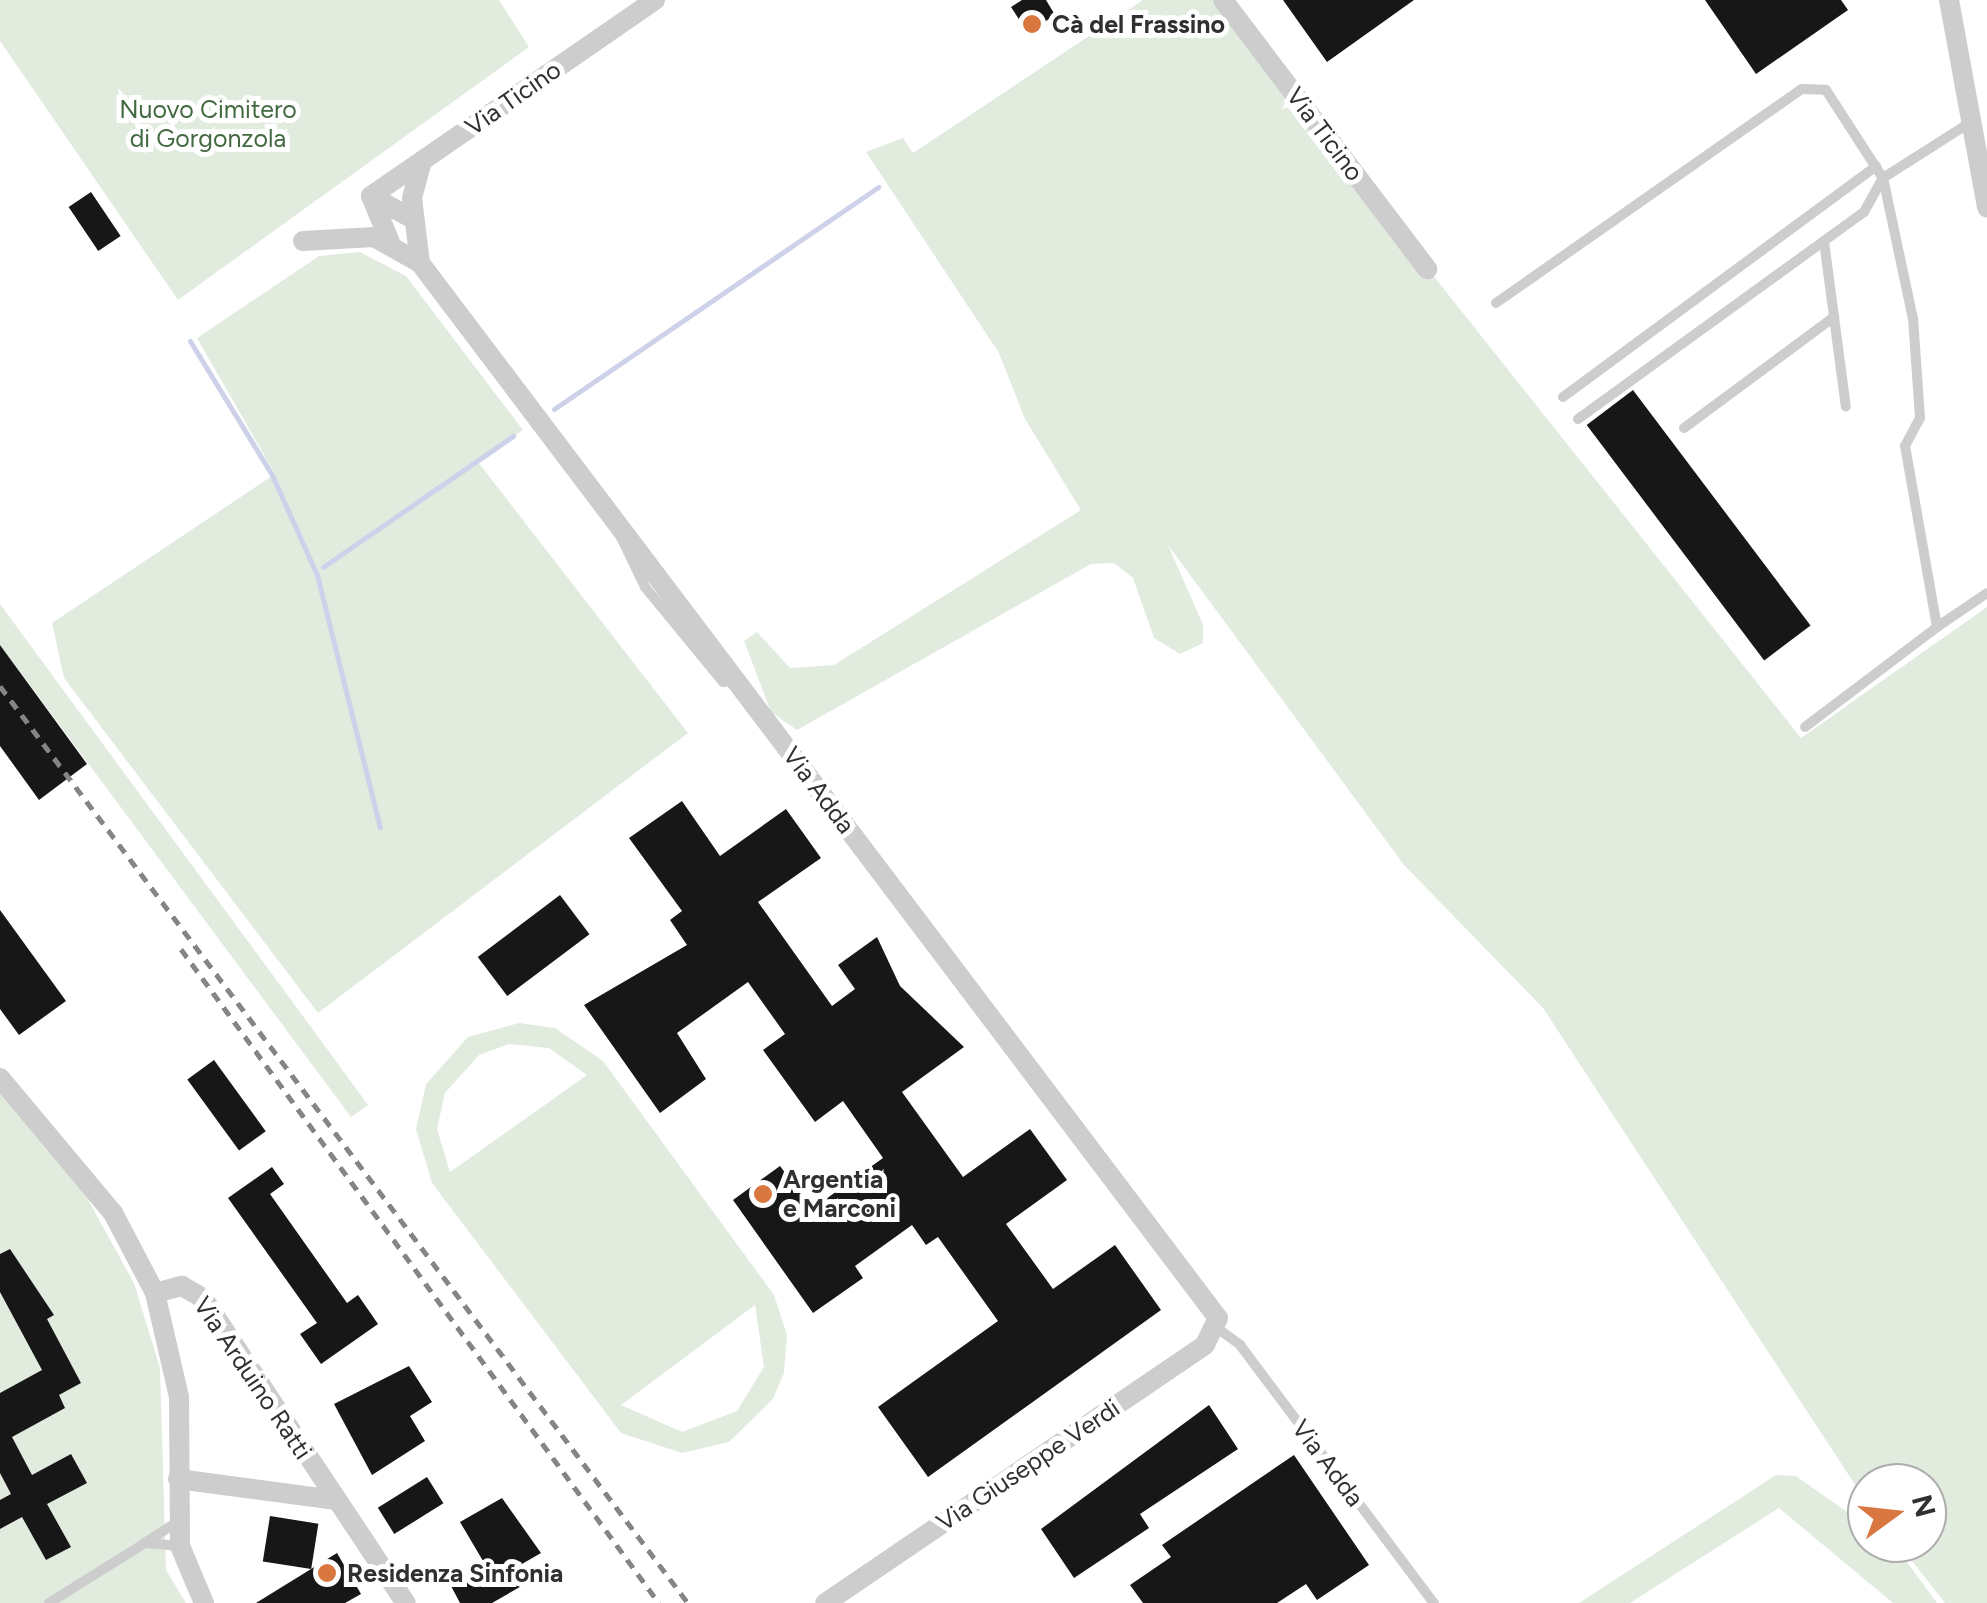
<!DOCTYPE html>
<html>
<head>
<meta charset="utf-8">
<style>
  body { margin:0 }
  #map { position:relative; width:1987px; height:1603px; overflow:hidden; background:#fff; font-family:Figtree,sans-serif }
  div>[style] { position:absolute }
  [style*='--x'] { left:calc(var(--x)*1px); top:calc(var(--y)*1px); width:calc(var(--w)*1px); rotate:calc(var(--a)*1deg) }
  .green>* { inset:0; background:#e1ecdf }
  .stream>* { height:5px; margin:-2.5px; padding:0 2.5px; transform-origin:2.5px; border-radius:2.5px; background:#cdd2ea }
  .building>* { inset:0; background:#171717; transform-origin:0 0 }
  .lane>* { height:10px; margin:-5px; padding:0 5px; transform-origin:5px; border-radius:5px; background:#cdcdcd }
  .street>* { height:20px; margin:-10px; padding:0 10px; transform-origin:10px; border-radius:10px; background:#cdcdcd }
  .rail>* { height:5px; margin-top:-2.5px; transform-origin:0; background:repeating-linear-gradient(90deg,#858585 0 10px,transparent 0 18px) }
  .dots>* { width:28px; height:28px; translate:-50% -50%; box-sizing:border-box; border:5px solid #fff; border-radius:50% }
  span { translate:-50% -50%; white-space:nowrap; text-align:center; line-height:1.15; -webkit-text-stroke:10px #fff; paint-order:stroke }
  .poi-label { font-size:25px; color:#303030; font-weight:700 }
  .left { translate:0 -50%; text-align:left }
  .street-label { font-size:25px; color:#303030 }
  .park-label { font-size:25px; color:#426940 }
  .north { position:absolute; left:1847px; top:1463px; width:100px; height:100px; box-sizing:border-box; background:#fff; border:2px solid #acacac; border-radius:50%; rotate:75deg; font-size:28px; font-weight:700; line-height:40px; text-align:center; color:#303030 }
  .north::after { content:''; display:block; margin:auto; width:35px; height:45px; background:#d97741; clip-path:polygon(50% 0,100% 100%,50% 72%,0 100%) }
</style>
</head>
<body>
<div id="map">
  <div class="green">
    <div style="clip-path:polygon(0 0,499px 0,529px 47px,178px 300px,0 41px)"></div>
    <div style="clip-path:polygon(1143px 0,1214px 0,1801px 738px,1987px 607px,1987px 1603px,1945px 1603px,1898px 1543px,1927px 1543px,1927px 1483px,1867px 1483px,1867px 1503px,1543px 1008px,1404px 865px,1168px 545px,1203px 625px,1203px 643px,1180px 654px,1154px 638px,1133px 578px,1114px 563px,1091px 564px,797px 730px,771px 712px,744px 641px,757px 632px,790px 668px,834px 665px,1081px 510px,1025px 419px,999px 353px,866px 152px,903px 138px,913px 153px)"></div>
    <div style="clip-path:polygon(360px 252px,406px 276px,523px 430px,478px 462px,688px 733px,318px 1013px,64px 678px,52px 623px,275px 474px,197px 338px,319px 256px)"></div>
    <div style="clip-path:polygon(0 604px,319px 1038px,368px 1105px,351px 1117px,15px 665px,0 645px)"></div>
    <div style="clip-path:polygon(evenodd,519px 1023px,555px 1028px,603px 1061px,774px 1295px,787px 1335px,784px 1373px,773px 1399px,729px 1442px,682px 1453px,621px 1433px,432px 1183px,416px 1129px,426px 1084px,468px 1037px,519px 1023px,509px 1044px,549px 1048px,587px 1075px,450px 1172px,437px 1129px,445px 1093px,479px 1055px,509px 1044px,519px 1023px,755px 1305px,764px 1367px,737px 1411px,682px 1432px,621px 1405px,755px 1305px)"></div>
    <div style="clip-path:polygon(0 1088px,86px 1196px,134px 1283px,160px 1368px,166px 1570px,186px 1603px,0 1603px)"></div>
    <div style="clip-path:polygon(1776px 1475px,1796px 1476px,1867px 1526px,1867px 1543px,1893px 1543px,1937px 1603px,1893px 1603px,1779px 1508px,1630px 1603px,1579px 1603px)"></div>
  </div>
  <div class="stream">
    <div style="--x:190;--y:341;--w:157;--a:58.5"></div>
    <div style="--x:272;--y:475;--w:110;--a:65.8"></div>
    <div style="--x:317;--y:575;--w:260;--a:76"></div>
    <div style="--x:554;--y:409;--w:393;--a:-34.4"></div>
    <div style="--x:323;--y:567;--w:231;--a:-34.6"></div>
  </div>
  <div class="building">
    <div style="clip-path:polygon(1022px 0,1046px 0,1055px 15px,1028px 33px,1011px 7px)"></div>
    <div style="clip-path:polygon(1283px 0,1414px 0,1327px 62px)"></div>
    <div style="clip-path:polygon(1705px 0,1841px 0,1848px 10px,1756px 74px)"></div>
    <div style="left:91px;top:192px;width:53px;height:27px;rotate:56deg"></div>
    <div style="left:1633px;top:390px;width:295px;height:58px;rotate:53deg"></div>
    <div style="clip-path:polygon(0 645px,87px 764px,39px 800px,0 746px)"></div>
    <div style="clip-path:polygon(682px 801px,720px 856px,786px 809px,821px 858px,758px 902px,832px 1006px,855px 989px,838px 965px,877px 937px,900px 986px,964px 1047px,902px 1092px,963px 1177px,1030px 1129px,1067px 1180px,1006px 1224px,1053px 1289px,1115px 1245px,1161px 1310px,928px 1477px,878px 1407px,998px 1321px,938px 1237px,926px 1245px,912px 1225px,855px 1266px,863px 1278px,813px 1313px,733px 1200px,780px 1166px,812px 1209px,883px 1158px,843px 1101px,815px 1122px,763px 1050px,785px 1034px,748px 982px,677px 1033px,706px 1079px,660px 1113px,584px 1005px,687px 945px,670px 920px,682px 911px,629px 838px)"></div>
    <div style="left:560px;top:895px;width:49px;height:103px;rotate:53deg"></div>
    <div style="clip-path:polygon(0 910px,66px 1001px,19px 1035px,0 1009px)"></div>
    <div style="left:214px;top:1060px;width:88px;height:33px;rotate:54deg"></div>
    <div style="clip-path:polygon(272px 1167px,284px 1184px,270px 1194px,347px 1303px,358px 1295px,378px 1324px,321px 1364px,300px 1334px,317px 1323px,228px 1198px)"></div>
    <div style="clip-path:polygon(10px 1249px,54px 1315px,47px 1319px,81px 1383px,59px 1395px,65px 1408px,12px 1437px,32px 1475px,71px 1454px,87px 1483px,47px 1504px,71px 1547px,46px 1560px,22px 1517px,0 1529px,0 1500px,11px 1494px,0 1473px,0 1393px,42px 1370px,0 1292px,0 1254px)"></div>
    <div style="clip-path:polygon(409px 1366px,432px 1402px,410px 1416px,425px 1441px,372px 1475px,334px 1404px)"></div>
    <div style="clip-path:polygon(1209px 1405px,1238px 1449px,1140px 1514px,1149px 1528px,1074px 1578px,1041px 1529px)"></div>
    <div style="clip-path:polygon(1294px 1455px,1369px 1565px,1317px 1600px,1306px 1584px,1277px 1603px,1143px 1603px,1130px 1585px,1171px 1557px,1162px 1545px)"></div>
    <div style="left:427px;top:1477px;width:31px;height:58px;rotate:58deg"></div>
    <div style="clip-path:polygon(502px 1498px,541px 1553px,515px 1568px,525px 1584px,492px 1603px,460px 1603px,451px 1586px,486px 1566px,460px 1522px)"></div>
    <div style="left:270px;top:1516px;width:49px;height:46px;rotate:9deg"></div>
    <div style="clip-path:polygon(337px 1553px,361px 1594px,345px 1603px,256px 1603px)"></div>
  </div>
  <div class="lane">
    <div style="--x:1824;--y:241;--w:167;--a:82.5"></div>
    <div style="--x:1496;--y:303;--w:373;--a:-35"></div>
    <div style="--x:1802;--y:89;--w:24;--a:2"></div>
    <div style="--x:1826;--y:90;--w:105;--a:57.1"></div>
    <div style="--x:1883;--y:178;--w:104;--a:-32.5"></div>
    <div style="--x:1563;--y:397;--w:389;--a:-36.4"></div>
    <div style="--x:1578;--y:419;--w:353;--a:-35.9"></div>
    <div style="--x:1864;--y:212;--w:39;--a:-61"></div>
    <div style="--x:1684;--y:428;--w:187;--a:-36.5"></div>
    <div style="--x:620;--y:535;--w:58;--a:64.3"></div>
    <div style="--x:645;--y:587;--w:123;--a:50.6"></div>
    <div style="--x:723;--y:682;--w:11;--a:-5"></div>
    <div style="--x:1937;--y:627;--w:60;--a:-34.2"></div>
    <div style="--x:1805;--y:727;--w:166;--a:-37.1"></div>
    <div style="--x:1937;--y:627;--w:184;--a:-100"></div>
    <div style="--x:1905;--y:446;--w:32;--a:-62"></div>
    <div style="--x:1920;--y:418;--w:99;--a:-94"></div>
    <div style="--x:1913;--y:319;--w:144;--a:-102"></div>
    <div style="--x:1217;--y:1328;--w:29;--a:36"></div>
    <div style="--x:1240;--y:1345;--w:323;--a:53.1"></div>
    <div style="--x:177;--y:1522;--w:38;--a:147"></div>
    <div style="--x:145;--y:1543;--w:35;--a:5"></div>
    <div style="--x:49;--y:1603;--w:113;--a:-32"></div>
  </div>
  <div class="street">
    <div style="--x:1223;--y:0;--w:338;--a:52.8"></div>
    <div style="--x:1949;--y:0;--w:211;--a:79.6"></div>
    <div style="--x:371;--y:196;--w:345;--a:-34.6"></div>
    <div style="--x:371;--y:196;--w:50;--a:67.6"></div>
    <div style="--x:371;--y:196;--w:48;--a:28.7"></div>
    <div style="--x:303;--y:241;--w:71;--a:-3.2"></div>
    <div style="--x:374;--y:237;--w:53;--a:29.5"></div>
    <div style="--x:420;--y:263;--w:1323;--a:52.9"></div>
    <div style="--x:1218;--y:1318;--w:30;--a:116"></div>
    <div style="--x:1205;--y:1345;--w:459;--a:145.8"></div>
    <div style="--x:420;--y:263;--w:65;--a:-97"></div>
    <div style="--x:412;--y:198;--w:38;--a:-75"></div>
    <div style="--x:0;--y:1078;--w:176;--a:50.1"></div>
    <div style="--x:113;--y:1213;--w:90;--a:62.3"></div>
    <div style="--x:155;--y:1293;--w:107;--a:77"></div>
    <div style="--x:179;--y:1397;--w:149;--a:89.6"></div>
    <div style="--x:180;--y:1546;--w:62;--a:67.2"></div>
    <div style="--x:155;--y:1293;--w:28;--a:-15"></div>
    <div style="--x:182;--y:1286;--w:24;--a:30"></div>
    <div style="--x:203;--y:1298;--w:366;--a:56.4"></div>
    <div style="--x:178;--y:1479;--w:158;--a:7.6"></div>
  </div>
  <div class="rail">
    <div style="--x:0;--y:686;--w:1146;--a:53.12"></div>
    <div style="--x:181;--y:949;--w:810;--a:53.84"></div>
  </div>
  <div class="dots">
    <div style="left:1032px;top:24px;background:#d97741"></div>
    <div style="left:763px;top:1194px;background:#d97741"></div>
    <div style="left:327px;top:1573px;background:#d97741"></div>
  </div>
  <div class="poi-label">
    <span class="left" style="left:1052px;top:24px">Cà del Frassino</span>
    <span class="left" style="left:783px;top:1194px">Argentia<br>e Marconi</span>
    <span class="left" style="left:347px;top:1573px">Residenza Sinfonia</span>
  </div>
  <div class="street-label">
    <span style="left:513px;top:98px;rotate:-35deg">Via Ticino</span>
    <span style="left:1325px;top:134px;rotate:53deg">Via Ticino</span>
    <span style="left:819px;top:790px;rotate:53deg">Via Adda</span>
    <span style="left:253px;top:1378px;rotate:56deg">Via Arduino Ratti</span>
    <span style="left:1328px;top:1463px;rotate:53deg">Via Adda</span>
    <span style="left:1028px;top:1465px;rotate:-34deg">Via Giuseppe Verdi</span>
  </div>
  <div class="park-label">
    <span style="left:208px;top:124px">Nuovo Cimitero<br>di Gorgonzola</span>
  </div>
  <div class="north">N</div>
</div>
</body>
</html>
